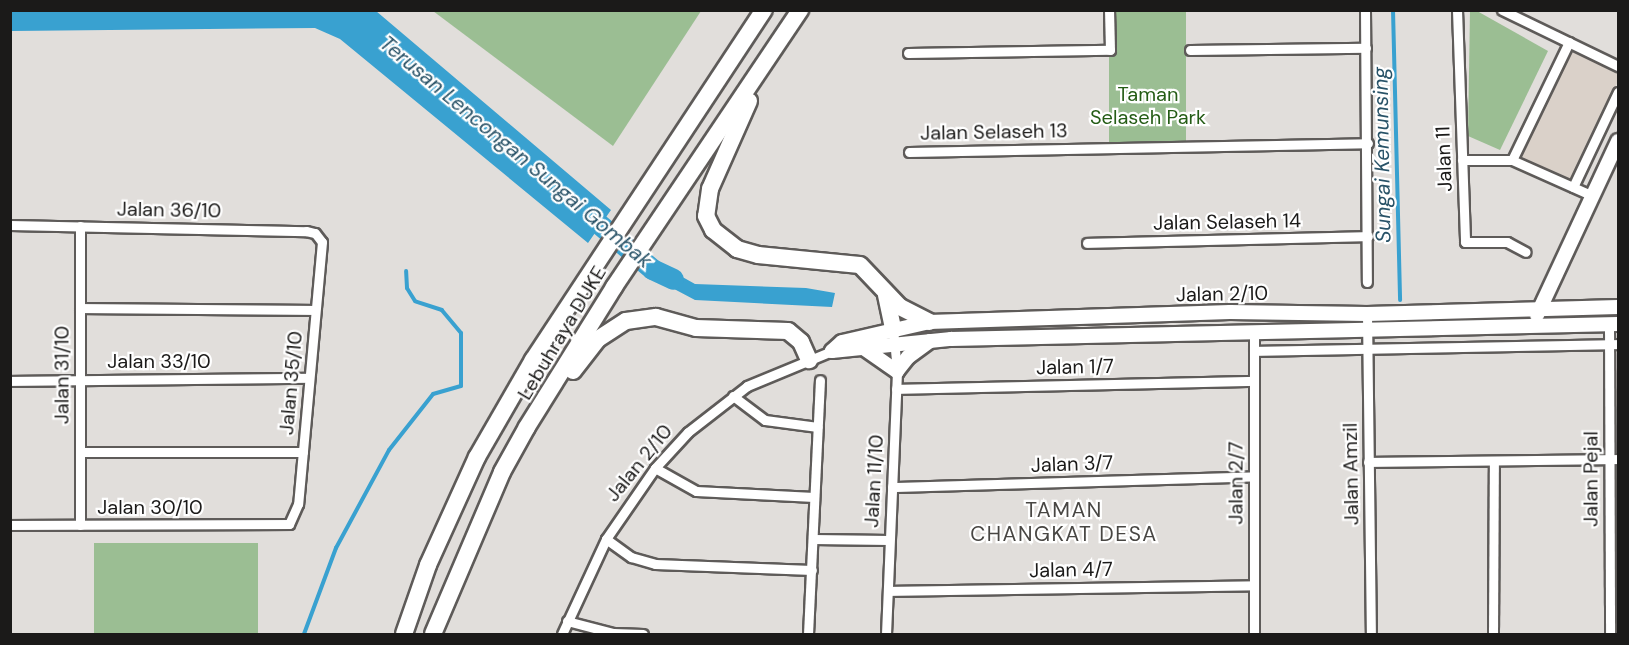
<!DOCTYPE html>
<html>
<head>
<meta charset="utf-8">
<style>
  body { margin:0 }
  #map { position:relative; width:1629px; height:645px; overflow:hidden; background:#e1dedb; font-family:"DM Sans",sans-serif }
  div>[style] { position:absolute }
  [style*='--x'] { left:calc(var(--x)*1px); top:calc(var(--y)*1px); width:calc(var(--w)*1px); rotate:calc(var(--a)*1deg) }
  .built>* { inset:0; background:#dad1c9 }
  .green>* { inset:0; background:#9bbe93; transform-origin:0 0 }
  .water>* { inset:0; background:#39a1d0 }
  .stream>* { height:4px; margin:-2px; padding:0 2px; transform-origin:2px; border-radius:2px; background:#39a1d0 }
  .river>* { height:21px; margin:-10.5px; padding:0 10.5px; transform-origin:10.5px; border-radius:10.5px; background:#39a1d0 }
  .roads { filter:drop-shadow(2px 0 #5e5b59) drop-shadow(-2px 0 #5e5b59) drop-shadow(0 2px #5e5b59) drop-shadow(0 -2px #5e5b59) }
  .street>* { height:9px; margin:-4.5px; padding:0 4.5px; transform-origin:4.5px; border-radius:4.5px; background:#fff }
  .secondary>* { height:14px; margin:-7px; padding:0 7px; transform-origin:7px; border-radius:7px; background:#fff }
  .highway>* { height:16px; margin:-8px; padding:0 8px; transform-origin:8px; border-radius:8px; background:#fff }
  span { translate:-50% -50%; white-space:nowrap; text-align:center; line-height:1.15; -webkit-text-stroke:4.5px #fff; paint-order:stroke }
  .park-label { font-size:20px; color:#245c15 }
  .street-label { font-size:20px; color:#1b1a19 }
  .water-label { font-size:21px; color:#285267; font-style:italic }
  .neighbourhood-label { font-size:21px; color:#484643; letter-spacing:1.5px }
  .frame { position:absolute; inset:0; border:12px solid #1b1a19; pointer-events:none }
</style>
</head>
<body>
<div id="map">
  <div class="built">
    <div style="clip-path:polygon(1571px 48px,1618px 71px,1618px 81px,1571px 180px,1520px 156px)"></div>
  </div>
  <div class="green">
    <div style="clip-path:polygon(433px 11px,701px 11px,613px 146px)"></div>
    <div style="left:1109px;top:11px;width:77px;height:137px"></div>
    <div style="clip-path:polygon(1470px 11px,1477px 11px,1548px 51px,1500px 150px,1468px 136px)"></div>
    <div style="left:94px;top:543px;width:164px;height:91px"></div>
  </div>
  <div class="water">
    <div style="clip-path:polygon(12px 11px,376px 11px,611px 210px,588px 243px,340px 39px,315px 28px,12px 31px)"></div>
    <div style="clip-path:polygon(652px 260px,695px 284px,806px 288px,835px 293px,832px 307px,695px 300px,642px 272px)"></div>
  </div>
  <div class="stream">
    <div style="--x:1393;--y:10;--w:290;--a:88.6"></div>
    <div style="--x:304;--y:634;--w:92;--a:-69.6"></div>
    <div style="--x:336;--y:548;--w:111;--a:-61.6"></div>
    <div style="--x:389;--y:450;--w:71;--a:-51.8"></div>
    <div style="--x:433;--y:394;--w:29;--a:-16"></div>
    <div style="--x:461;--y:386;--w:53;--a:-90"></div>
    <div style="--x:461;--y:333;--w:30;--a:-130"></div>
    <div style="--x:442;--y:310;--w:28;--a:-162"></div>
    <div style="--x:415;--y:301;--w:15;--a:-122"></div>
    <div style="--x:407;--y:288;--w:17;--a:-93"></div>
  </div>
  <div class="river">
    <div style="--x:579;--y:207;--w:96;--a:40.3"></div>
    <div style="--x:652;--y:269;--w:23;--a:25"></div>
  </div>
  <div class="roads">
    <div class="street">
      <div style="--x:1365;--y:10;--w:272;--a:89.6"></div>
      <div style="--x:1457;--y:10;--w:232;--a:88"></div>
      <div style="--x:1465;--y:242;--w:42;--a:0"></div>
      <div style="--x:1507;--y:242;--w:21;--a:28"></div>
      <div style="--x:1502;--y:10;--w:129;--a:25.8"></div>
      <div style="--x:1190;--y:50;--w:176;--a:-0.7"></div>
      <div style="--x:908;--y:53;--w:202;--a:-0.9"></div>
      <div style="--x:1110;--y:50;--w:40;--a:-91.4"></div>
      <div style="--x:909;--y:152;--w:459;--a:-1.1"></div>
      <div style="--x:1462;--y:160;--w:50;--a:0"></div>
      <div style="--x:1512;--y:160;--w:89;--a:24"></div>
      <div style="--x:1512;--y:160;--w:131;--a:-64.2"></div>
      <div style="--x:1573;--y:187;--w:105;--a:-64.7"></div>
      <div style="--x:10;--y:225;--w:296;--a:1.2"></div>
      <div style="--x:306;--y:231;--w:9;--a:13"></div>
      <div style="--x:315;--y:233;--w:11;--a:52"></div>
      <div style="--x:322;--y:242;--w:263;--a:95.2"></div>
      <div style="--x:298;--y:504;--w:22;--a:114"></div>
      <div style="--x:289;--y:524;--w:279;--a:179.8"></div>
      <div style="--x:80;--y:226;--w:299;--a:90"></div>
      <div style="--x:1087;--y:243;--w:281;--a:-1.4"></div>
      <div style="--x:80;--y:308;--w:235;--a:0.5"></div>
      <div style="--x:1367;--y:314;--w:320;--a:89.3"></div>
      <div style="--x:1609;--y:324;--w:310;--a:89.8"></div>
      <div style="--x:1254;--y:351;--w:364;--a:-1.1"></div>
      <div style="--x:10;--y:381;--w:298;--a:-0.6"></div>
      <div style="--x:896;--y:389;--w:358;--a:-1.3"></div>
      <div style="--x:733;--y:396;--w:40;--a:37"></div>
      <div style="--x:765;--y:420;--w:53;--a:7.5"></div>
      <div style="--x:80;--y:452;--w:223;--a:0"></div>
      <div style="--x:1368;--y:462;--w:250;--a:-0.7"></div>
      <div style="--x:655;--y:468;--w:47;--a:29.3"></div>
      <div style="--x:696;--y:491;--w:118;--a:2.9"></div>
      <div style="--x:892;--y:487;--w:362;--a:-1.7"></div>
      <div style="--x:606;--y:539;--w:31;--a:36"></div>
      <div style="--x:631;--y:557;--w:25;--a:16"></div>
      <div style="--x:655;--y:564;--w:157;--a:2.2"></div>
      <div style="--x:813;--y:539;--w:76;--a:0.8"></div>
      <div style="--x:888;--y:591;--w:366;--a:-0.9"></div>
      <div style="--x:567;--y:621;--w:48;--a:14.6"></div>
      <div style="--x:613;--y:633;--w:30;--a:2"></div>
      <div style="--x:562;--y:634;--w:105;--a:-65.1"></div>
      <div style="--x:606;--y:539;--w:86;--a:-55.4"></div>
      <div style="--x:655;--y:468;--w:49;--a:-47.5"></div>
      <div style="--x:688;--y:432;--w:75;--a:-37.9"></div>
      <div style="--x:747;--y:386;--w:92;--a:-22.4"></div>
      <div style="--x:808;--y:634;--w:254;--a:-87.3"></div>
      <div style="--x:886;--y:634;--w:263;--a:-87.6"></div>
      <div style="--x:897;--y:371;--w:42;--a:-95.4"></div>
      <div style="--x:1254;--y:634;--w:303;--a:-90"></div>
      <div style="--x:1493;--y:634;--w:173;--a:-89.7"></div>
    </div>
    <div class="secondary">
      <div style="--x:1537;--y:315;--w:192;--a:-65"></div>
      <div style="--x:865;--y:349;--w:39;--a:35"></div>
      <div style="--x:897;--y:371;--w:18;--a:-52"></div>
      <div style="--x:908;--y:357;--w:27;--a:-36"></div>
      <div style="--x:832;--y:351;--w:13;--a:-42"></div>
      <div style="--x:842;--y:342;--w:89;--a:-12.9"></div>
      <div style="--x:929;--y:322;--w:301;--a:-1.9"></div>
      <div style="--x:1230;--y:312;--w:137;--a:0.8"></div>
      <div style="--x:1367;--y:314;--w:251;--a:-1.6"></div>
      <div style="--x:832;--y:351;--w:120;--a:-5.8"></div>
      <div style="--x:951;--y:339;--w:667;--a:-1.29"></div>
    </div>
    <div class="highway">
      <div style="--x:749;--y:101;--w:96;--a:113.9"></div>
      <div style="--x:710;--y:189;--w:27;--a:98"></div>
      <div style="--x:706;--y:216;--w:16;--a:63"></div>
      <div style="--x:713;--y:230;--w:31;--a:38"></div>
      <div style="--x:737;--y:249;--w:22;--a:16"></div>
      <div style="--x:758;--y:255;--w:102;--a:5.6"></div>
      <div style="--x:860;--y:265;--w:58;--a:46.4"></div>
      <div style="--x:900;--y:307;--w:33;--a:27"></div>
      <div style="--x:886;--y:295;--w:35;--a:78"></div>
      <div style="--x:573;--y:371;--w:41;--a:-52"></div>
      <div style="--x:598;--y:339;--w:33;--a:-33"></div>
      <div style="--x:626;--y:321;--w:30;--a:-8"></div>
      <div style="--x:656;--y:317;--w:41;--a:15.4"></div>
      <div style="--x:696;--y:328;--w:92;--a:1.9"></div>
      <div style="--x:788;--y:331;--w:17;--a:40"></div>
      <div style="--x:801;--y:342;--w:20;--a:66"></div>
      <div style="--x:404;--y:634;--w:73;--a:-70.8"></div>
      <div style="--x:428;--y:565;--w:119;--a:-65.6"></div>
      <div style="--x:477;--y:457;--w:112;--a:-60"></div>
      <div style="--x:533;--y:360;--w:419;--a:-56.6"></div>
      <div style="--x:433;--y:634;--w:176;--a:-66.9"></div>
      <div style="--x:502;--y:472;--w:51;--a:-60.9"></div>
      <div style="--x:527;--y:427;--w:165;--a:-58.1"></div>
      <div style="--x:614;--y:287;--w:334;--a:-56.1"></div>
    </div>
  </div>
  <div class="park-label">
    <span style="left:1148px;top:106px">Taman<br>Selaseh Park</span>
  </div>
  <div class="street-label">
    <span style="left:994px;top:132px;rotate:-1deg">Jalan Selaseh 13</span>
    <span style="left:1444px;top:159px;rotate:-92deg">Jalan 11</span>
    <span style="left:169px;top:210px;rotate:1deg">Jalan 36/10</span>
    <span style="left:1227px;top:222px;rotate:-1deg">Jalan Selaseh 14</span>
    <span style="left:1222px;top:294px;rotate:-1deg">Jalan 2/10</span>
    <span style="left:562px;top:333px;rotate:-59deg">Lebuhraya DUKE</span>
    <span style="left:159px;top:361px">Jalan 33/10</span>
    <span style="left:1075px;top:367px;rotate:-1deg">Jalan 1/7</span>
    <span style="left:62px;top:375px;rotate:-90deg">Jalan 31/10</span>
    <span style="left:291px;top:383px;rotate:-85deg">Jalan 35/10</span>
    <span style="left:639px;top:463px;rotate:-51deg">Jalan 2/10</span>
    <span style="left:1072px;top:464px;rotate:-2deg">Jalan 3/7</span>
    <span style="left:1351px;top:474px;rotate:-91deg">Jalan Amzil</span>
    <span style="left:1591px;top:479px;rotate:-90deg">Jalan Pejal</span>
    <span style="left:874px;top:481px;rotate:-87deg">Jalan 11/10</span>
    <span style="left:1236px;top:483px;rotate:-90deg">Jalan 2/7</span>
    <span style="left:150px;top:507px">Jalan 30/10</span>
    <span style="left:1071px;top:570px;rotate:-1deg">Jalan 4/7</span>
  </div>
  <div class="water-label">
    <span style="left:516px;top:152px;rotate:40deg">Terusan Lencongan Sungai Gombak</span>
    <span style="left:1382px;top:155px;rotate:-91deg">Sungai Kemunsing</span>
  </div>
  <div class="neighbourhood-label">
    <span style="left:1064px;top:522px">TAMAN<br>CHANGKAT DESA</span>
  </div>
  <div class="frame"></div>
</div>
</body>
</html>
